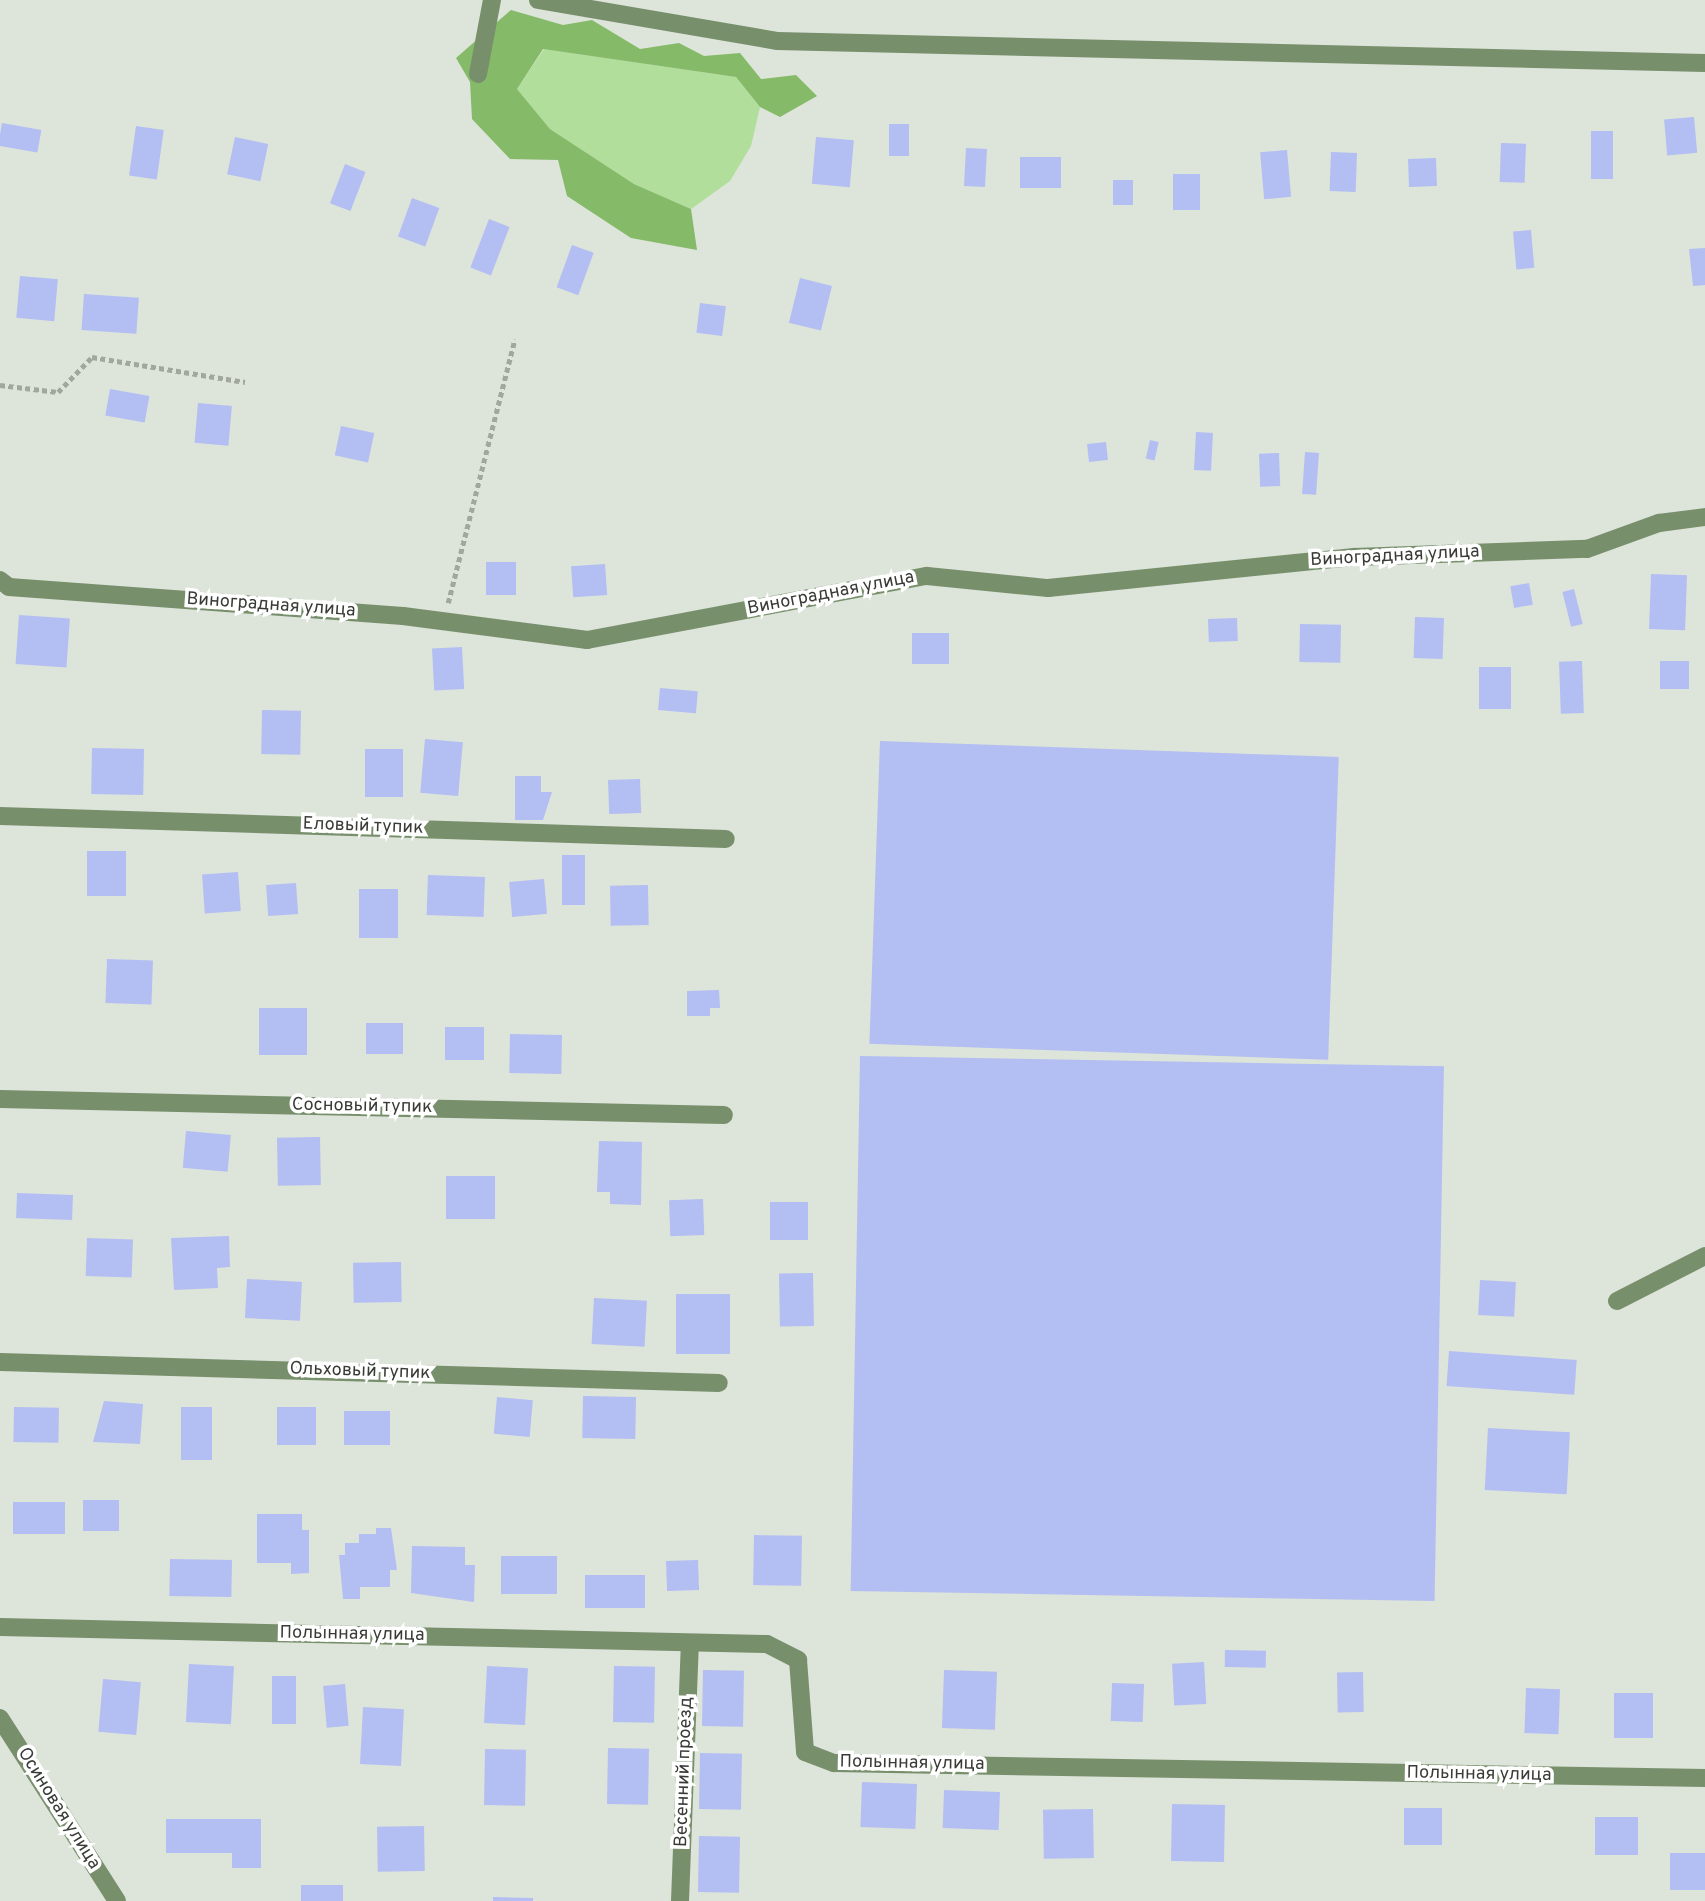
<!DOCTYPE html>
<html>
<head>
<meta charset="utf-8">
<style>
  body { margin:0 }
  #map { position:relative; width:1705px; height:1901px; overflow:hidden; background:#dde4da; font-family:Overpass,sans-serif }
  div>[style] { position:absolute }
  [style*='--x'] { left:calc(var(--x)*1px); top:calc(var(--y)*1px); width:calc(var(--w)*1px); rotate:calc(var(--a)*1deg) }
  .green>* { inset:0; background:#b2de9b }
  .forest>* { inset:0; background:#85ba68 }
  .building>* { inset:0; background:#b3bef3; transform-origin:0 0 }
  .path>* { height:4.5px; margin-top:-2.25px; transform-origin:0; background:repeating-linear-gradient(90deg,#a1a79f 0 5px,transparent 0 8.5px) }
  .minor>* { height:18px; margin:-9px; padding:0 9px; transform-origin:9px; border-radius:9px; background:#788f6c }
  span { translate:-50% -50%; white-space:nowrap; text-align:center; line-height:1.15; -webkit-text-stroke:7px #fff; paint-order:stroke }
  .street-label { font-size:18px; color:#393b37 }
</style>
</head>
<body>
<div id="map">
  <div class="green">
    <div style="clip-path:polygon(544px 49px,736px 77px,760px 107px,751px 146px,730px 181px,691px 209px,634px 184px,550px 129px,517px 89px)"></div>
  </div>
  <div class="forest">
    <div style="clip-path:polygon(511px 10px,563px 25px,592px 20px,640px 49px,679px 43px,704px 56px,740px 53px,761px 79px,796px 75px,817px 96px,780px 117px,760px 107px,736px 77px,543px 49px,517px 89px,550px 129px,634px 184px,691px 209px,697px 250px,631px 238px,567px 196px,558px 160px,510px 159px,472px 119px,470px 82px,456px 58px)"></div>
  </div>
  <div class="building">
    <div style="left:1694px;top:117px;width:36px;height:30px;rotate:85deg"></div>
    <div style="left:2px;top:123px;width:40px;height:23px;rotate:10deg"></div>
    <div style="left:889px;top:124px;width:20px;height:32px"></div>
    <div style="left:136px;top:126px;width:28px;height:50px;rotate:8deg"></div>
    <div style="left:1591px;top:131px;width:22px;height:48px"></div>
    <div style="left:235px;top:137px;width:34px;height:38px;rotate:12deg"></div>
    <div style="left:816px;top:137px;width:38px;height:47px;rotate:5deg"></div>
    <div style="left:1501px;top:143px;width:25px;height:39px;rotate:2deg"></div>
    <div style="left:966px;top:148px;width:21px;height:38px;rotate:3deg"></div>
    <div style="left:1287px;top:150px;width:47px;height:27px;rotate:85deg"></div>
    <div style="left:1331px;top:152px;width:26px;height:39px;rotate:2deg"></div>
    <div style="left:1061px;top:157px;width:31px;height:41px;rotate:90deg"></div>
    <div style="left:1436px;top:158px;width:28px;height:28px;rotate:88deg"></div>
    <div style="left:345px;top:164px;width:22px;height:42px;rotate:21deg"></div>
    <div style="left:1173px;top:174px;width:27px;height:36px"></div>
    <div style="left:1113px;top:180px;width:20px;height:25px"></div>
    <div style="left:412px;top:198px;width:29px;height:41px;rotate:20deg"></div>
    <div style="left:489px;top:219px;width:22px;height:52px;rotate:21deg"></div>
    <div style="left:1531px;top:230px;width:38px;height:18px;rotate:85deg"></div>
    <div style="left:572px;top:245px;width:23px;height:45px;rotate:20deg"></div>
    <div style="clip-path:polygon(1705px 248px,1705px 285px,1693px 286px,1689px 249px)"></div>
    <div style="left:20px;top:276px;width:38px;height:42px;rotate:5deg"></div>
    <div style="left:800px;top:278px;width:33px;height:46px;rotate:14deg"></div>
    <div style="left:84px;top:294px;width:55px;height:36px;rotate:4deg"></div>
    <div style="left:700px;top:303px;width:26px;height:30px;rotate:7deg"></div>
    <div style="left:110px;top:389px;width:40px;height:27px;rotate:10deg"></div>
    <div style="left:198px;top:403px;width:34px;height:40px;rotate:5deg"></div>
    <div style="left:341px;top:426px;width:34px;height:30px;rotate:12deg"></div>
    <div style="left:1196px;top:432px;width:17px;height:38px;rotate:3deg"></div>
    <div style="left:1150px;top:440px;width:9px;height:19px;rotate:13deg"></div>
    <div style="left:1106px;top:442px;width:18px;height:19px;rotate:84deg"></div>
    <div style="left:1305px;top:452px;width:14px;height:42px;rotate:4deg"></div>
    <div style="left:1279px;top:453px;width:33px;height:20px;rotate:88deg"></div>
    <div style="left:486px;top:562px;width:30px;height:33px"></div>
    <div style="left:605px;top:564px;width:31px;height:34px;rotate:86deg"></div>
    <div style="left:1651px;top:574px;width:36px;height:55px;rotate:2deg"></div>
    <div style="left:1529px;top:583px;width:22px;height:19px;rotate:80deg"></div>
    <div style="left:1574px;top:589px;width:36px;height:12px;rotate:76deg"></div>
    <div style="left:19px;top:615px;width:51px;height:49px;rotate:4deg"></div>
    <div style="left:1415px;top:617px;width:29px;height:41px;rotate:2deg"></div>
    <div style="left:1237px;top:618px;width:23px;height:29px;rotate:88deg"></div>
    <div style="left:1300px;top:624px;width:41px;height:38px;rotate:1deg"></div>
    <div style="left:912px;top:633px;width:37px;height:31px"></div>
    <div style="left:462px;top:647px;width:42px;height:30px;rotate:87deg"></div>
    <div style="left:1582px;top:661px;width:52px;height:23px;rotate:88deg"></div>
    <div style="left:1660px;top:661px;width:29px;height:28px"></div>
    <div style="left:1479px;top:667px;width:32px;height:42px"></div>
    <div style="left:660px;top:688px;width:38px;height:22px;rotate:5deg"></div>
    <div style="left:262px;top:710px;width:39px;height:44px;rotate:1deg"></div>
    <div style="left:425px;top:739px;width:38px;height:54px;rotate:5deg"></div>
    <div style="left:880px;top:741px;width:459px;height:303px;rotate:2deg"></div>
    <div style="left:92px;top:748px;width:52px;height:46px;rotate:1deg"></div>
    <div style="left:365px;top:749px;width:38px;height:48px"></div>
    <div style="clip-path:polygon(515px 776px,541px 776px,541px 792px,552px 792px,543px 820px,515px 820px)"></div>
    <div style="left:640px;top:779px;width:34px;height:32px;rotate:88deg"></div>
    <div style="left:87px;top:851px;width:39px;height:45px"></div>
    <div style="left:562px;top:855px;width:23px;height:50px"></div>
    <div style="left:238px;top:872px;width:39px;height:36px;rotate:86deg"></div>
    <div style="left:428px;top:875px;width:57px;height:40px;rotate:2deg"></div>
    <div style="left:544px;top:879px;width:35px;height:35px;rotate:85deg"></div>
    <div style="left:296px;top:883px;width:31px;height:30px;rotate:86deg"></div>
    <div style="left:648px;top:885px;width:40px;height:38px;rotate:89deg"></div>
    <div style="left:359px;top:889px;width:39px;height:49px"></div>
    <div style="left:107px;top:959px;width:46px;height:44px;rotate:2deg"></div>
    <div style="clip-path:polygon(719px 990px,720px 1008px,710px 1008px,710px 1016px,687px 1016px,687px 991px)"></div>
    <div style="left:259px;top:1008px;width:48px;height:47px"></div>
    <div style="left:366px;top:1023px;width:37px;height:31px"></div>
    <div style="left:445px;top:1027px;width:39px;height:33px"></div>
    <div style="left:510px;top:1034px;width:52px;height:39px;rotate:1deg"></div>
    <div style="left:860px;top:1056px;width:584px;height:535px;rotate:1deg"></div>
    <div style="left:186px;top:1131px;width:45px;height:37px;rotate:5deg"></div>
    <div style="left:320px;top:1137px;width:48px;height:43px;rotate:89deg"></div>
    <div style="clip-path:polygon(599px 1141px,642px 1142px,641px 1205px,610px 1204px,610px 1192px,597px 1192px)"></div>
    <div style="left:446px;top:1176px;width:49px;height:43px"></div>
    <div style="left:17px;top:1193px;width:56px;height:25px;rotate:2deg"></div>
    <div style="left:703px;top:1199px;width:36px;height:34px;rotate:88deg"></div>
    <div style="left:770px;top:1202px;width:38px;height:38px"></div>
    <div style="clip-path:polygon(229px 1236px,230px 1267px,217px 1268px,218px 1288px,174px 1290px,171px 1238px)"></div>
    <div style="left:87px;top:1238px;width:46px;height:38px;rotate:2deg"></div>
    <div style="left:401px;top:1262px;width:40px;height:48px;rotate:89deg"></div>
    <div style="left:813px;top:1273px;width:53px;height:34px;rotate:89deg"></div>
    <div style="left:247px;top:1279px;width:55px;height:39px;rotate:3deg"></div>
    <div style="left:1480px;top:1280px;width:36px;height:35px;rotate:3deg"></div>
    <div style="left:676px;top:1294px;width:54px;height:60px"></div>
    <div style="left:594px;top:1298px;width:53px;height:46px;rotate:3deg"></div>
    <div style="left:1449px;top:1351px;width:128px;height:35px;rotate:4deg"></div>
    <div style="left:583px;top:1396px;width:53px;height:42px;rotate:1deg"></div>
    <div style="left:497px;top:1397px;width:36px;height:37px;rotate:5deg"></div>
    <div style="clip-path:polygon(104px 1401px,143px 1404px,140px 1444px,93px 1442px)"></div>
    <div style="left:14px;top:1407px;width:45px;height:35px;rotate:1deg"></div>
    <div style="left:181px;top:1407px;width:31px;height:53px"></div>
    <div style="left:277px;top:1407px;width:39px;height:38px"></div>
    <div style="left:390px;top:1411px;width:34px;height:46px;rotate:90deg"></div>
    <div style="left:1488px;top:1428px;width:82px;height:62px;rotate:3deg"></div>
    <div style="left:83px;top:1500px;width:36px;height:31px"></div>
    <div style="left:13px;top:1502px;width:52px;height:32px"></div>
    <div style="clip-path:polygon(257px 1514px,302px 1514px,302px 1530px,309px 1530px,309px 1573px,291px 1574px,291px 1563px,257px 1563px)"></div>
    <div style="clip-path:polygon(376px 1528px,391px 1528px,397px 1570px,390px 1570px,390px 1587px,360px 1587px,360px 1599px,343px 1599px,339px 1555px,345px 1555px,345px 1543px,359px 1543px,359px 1534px,376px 1534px)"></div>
    <div style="left:754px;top:1535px;width:48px;height:50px;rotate:1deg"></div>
    <div style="clip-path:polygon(412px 1546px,465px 1547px,465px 1565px,475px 1565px,474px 1602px,411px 1593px)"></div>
    <div style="left:501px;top:1556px;width:56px;height:38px"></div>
    <div style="left:170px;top:1559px;width:62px;height:37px;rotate:1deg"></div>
    <div style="left:698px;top:1560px;width:30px;height:32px;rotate:88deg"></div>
    <div style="left:585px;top:1575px;width:60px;height:33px"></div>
    <div style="left:1225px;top:1650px;width:41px;height:17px;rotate:1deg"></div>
    <div style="left:1204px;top:1662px;width:42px;height:32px;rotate:87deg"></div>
    <div style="left:189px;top:1664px;width:45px;height:58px;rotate:3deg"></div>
    <div style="left:487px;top:1666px;width:41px;height:57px;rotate:3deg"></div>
    <div style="left:614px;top:1666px;width:41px;height:56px;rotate:1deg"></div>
    <div style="left:703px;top:1670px;width:41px;height:56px;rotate:1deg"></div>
    <div style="left:944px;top:1670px;width:53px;height:58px;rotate:2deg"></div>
    <div style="left:1363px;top:1672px;width:40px;height:26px;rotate:89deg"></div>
    <div style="left:272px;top:1676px;width:24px;height:48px"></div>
    <div style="left:103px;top:1679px;width:38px;height:53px;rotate:5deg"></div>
    <div style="left:1112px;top:1683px;width:32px;height:38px;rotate:2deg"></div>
    <div style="left:345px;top:1684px;width:42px;height:22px;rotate:85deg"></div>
    <div style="left:1526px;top:1688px;width:34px;height:45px;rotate:2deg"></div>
    <div style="left:1614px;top:1693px;width:39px;height:45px"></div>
    <div style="left:363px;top:1707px;width:41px;height:57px;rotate:3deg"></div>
    <div style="left:608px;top:1748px;width:41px;height:56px;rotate:1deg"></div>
    <div style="left:485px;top:1749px;width:41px;height:56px;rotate:1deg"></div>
    <div style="left:700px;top:1753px;width:42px;height:56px;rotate:1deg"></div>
    <div style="left:862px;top:1782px;width:55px;height:45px;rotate:2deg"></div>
    <div style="left:944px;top:1790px;width:56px;height:38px;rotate:2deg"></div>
    <div style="left:1172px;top:1804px;width:53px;height:57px;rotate:1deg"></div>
    <div style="left:1404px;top:1808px;width:38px;height:37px"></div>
    <div style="left:1093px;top:1809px;width:49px;height:50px;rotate:89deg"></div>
    <div style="left:1595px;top:1817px;width:43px;height:38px"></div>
    <div style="clip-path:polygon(166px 1819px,261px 1819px,261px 1868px,232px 1868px,232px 1853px,166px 1853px)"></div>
    <div style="left:424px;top:1826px;width:45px;height:47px;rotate:89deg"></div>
    <div style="left:699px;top:1836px;width:41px;height:56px;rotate:1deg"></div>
    <div style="left:1670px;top:1853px;width:35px;height:37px"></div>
    <div style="left:301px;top:1885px;width:42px;height:16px"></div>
    <div style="clip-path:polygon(493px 1897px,533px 1898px,533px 1901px,493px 1901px)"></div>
  </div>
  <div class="path">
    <div style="--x:0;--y:385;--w:58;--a:6.9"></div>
    <div style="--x:58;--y:392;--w:49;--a:-45.8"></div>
    <div style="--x:92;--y:357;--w:155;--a:9.3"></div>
    <div style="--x:448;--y:603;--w:272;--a:-75.8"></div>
  </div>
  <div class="minor">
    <div style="--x:538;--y:0;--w:242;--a:9.7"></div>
    <div style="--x:777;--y:41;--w:928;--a:1.36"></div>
    <div style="--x:478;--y:74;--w:75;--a:-79.3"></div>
    <div style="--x:0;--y:580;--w:11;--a:38"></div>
    <div style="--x:9;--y:587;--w:395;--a:4.2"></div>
    <div style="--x:403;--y:616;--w:186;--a:7.4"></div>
    <div style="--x:587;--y:640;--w:346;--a:-10.7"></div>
    <div style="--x:927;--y:576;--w:122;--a:5.7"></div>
    <div style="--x:1048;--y:588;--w:308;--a:-5.8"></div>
    <div style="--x:1354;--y:557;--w:233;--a:-2"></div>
    <div style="--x:1587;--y:549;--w:77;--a:-19.9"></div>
    <div style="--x:1659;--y:523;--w:46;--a:-7.4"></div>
    <div style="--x:0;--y:816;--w:726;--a:1.81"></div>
    <div style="--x:0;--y:1099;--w:724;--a:1.27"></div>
    <div style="--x:1617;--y:1301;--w:99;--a:-27.1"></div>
    <div style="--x:0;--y:1362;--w:719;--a:1.67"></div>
    <div style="--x:0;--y:1627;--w:767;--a:1.27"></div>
    <div style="--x:767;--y:1644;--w:35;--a:27"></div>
    <div style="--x:798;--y:1660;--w:92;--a:85.6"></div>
    <div style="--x:805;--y:1752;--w:31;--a:21"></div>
    <div style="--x:834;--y:1763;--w:871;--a:0.99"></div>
    <div style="--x:0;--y:1718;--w:217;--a:57.4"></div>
    <div style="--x:680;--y:1901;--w:258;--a:-87.8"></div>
  </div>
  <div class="street-label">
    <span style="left:1395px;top:557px;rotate:-3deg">Виноградная улица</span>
    <span style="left:831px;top:594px;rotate:-11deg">Виноградная улица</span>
    <span style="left:271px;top:606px;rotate:4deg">Виноградная улица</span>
    <span style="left:363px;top:827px;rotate:2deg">Еловый тупик</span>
    <span style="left:362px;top:1107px;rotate:1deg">Сосновый тупик</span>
    <span style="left:360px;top:1372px;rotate:2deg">Ольховый тупик</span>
    <span style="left:352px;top:1635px;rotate:1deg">Полынная улица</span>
    <span style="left:912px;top:1764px;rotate:1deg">Полынная улица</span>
    <span style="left:685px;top:1772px;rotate:-88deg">Весенний проезд</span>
    <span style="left:1479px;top:1775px;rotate:1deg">Полынная улица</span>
    <span style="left:58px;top:1809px;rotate:58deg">Осиновая улица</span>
  </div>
</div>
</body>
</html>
